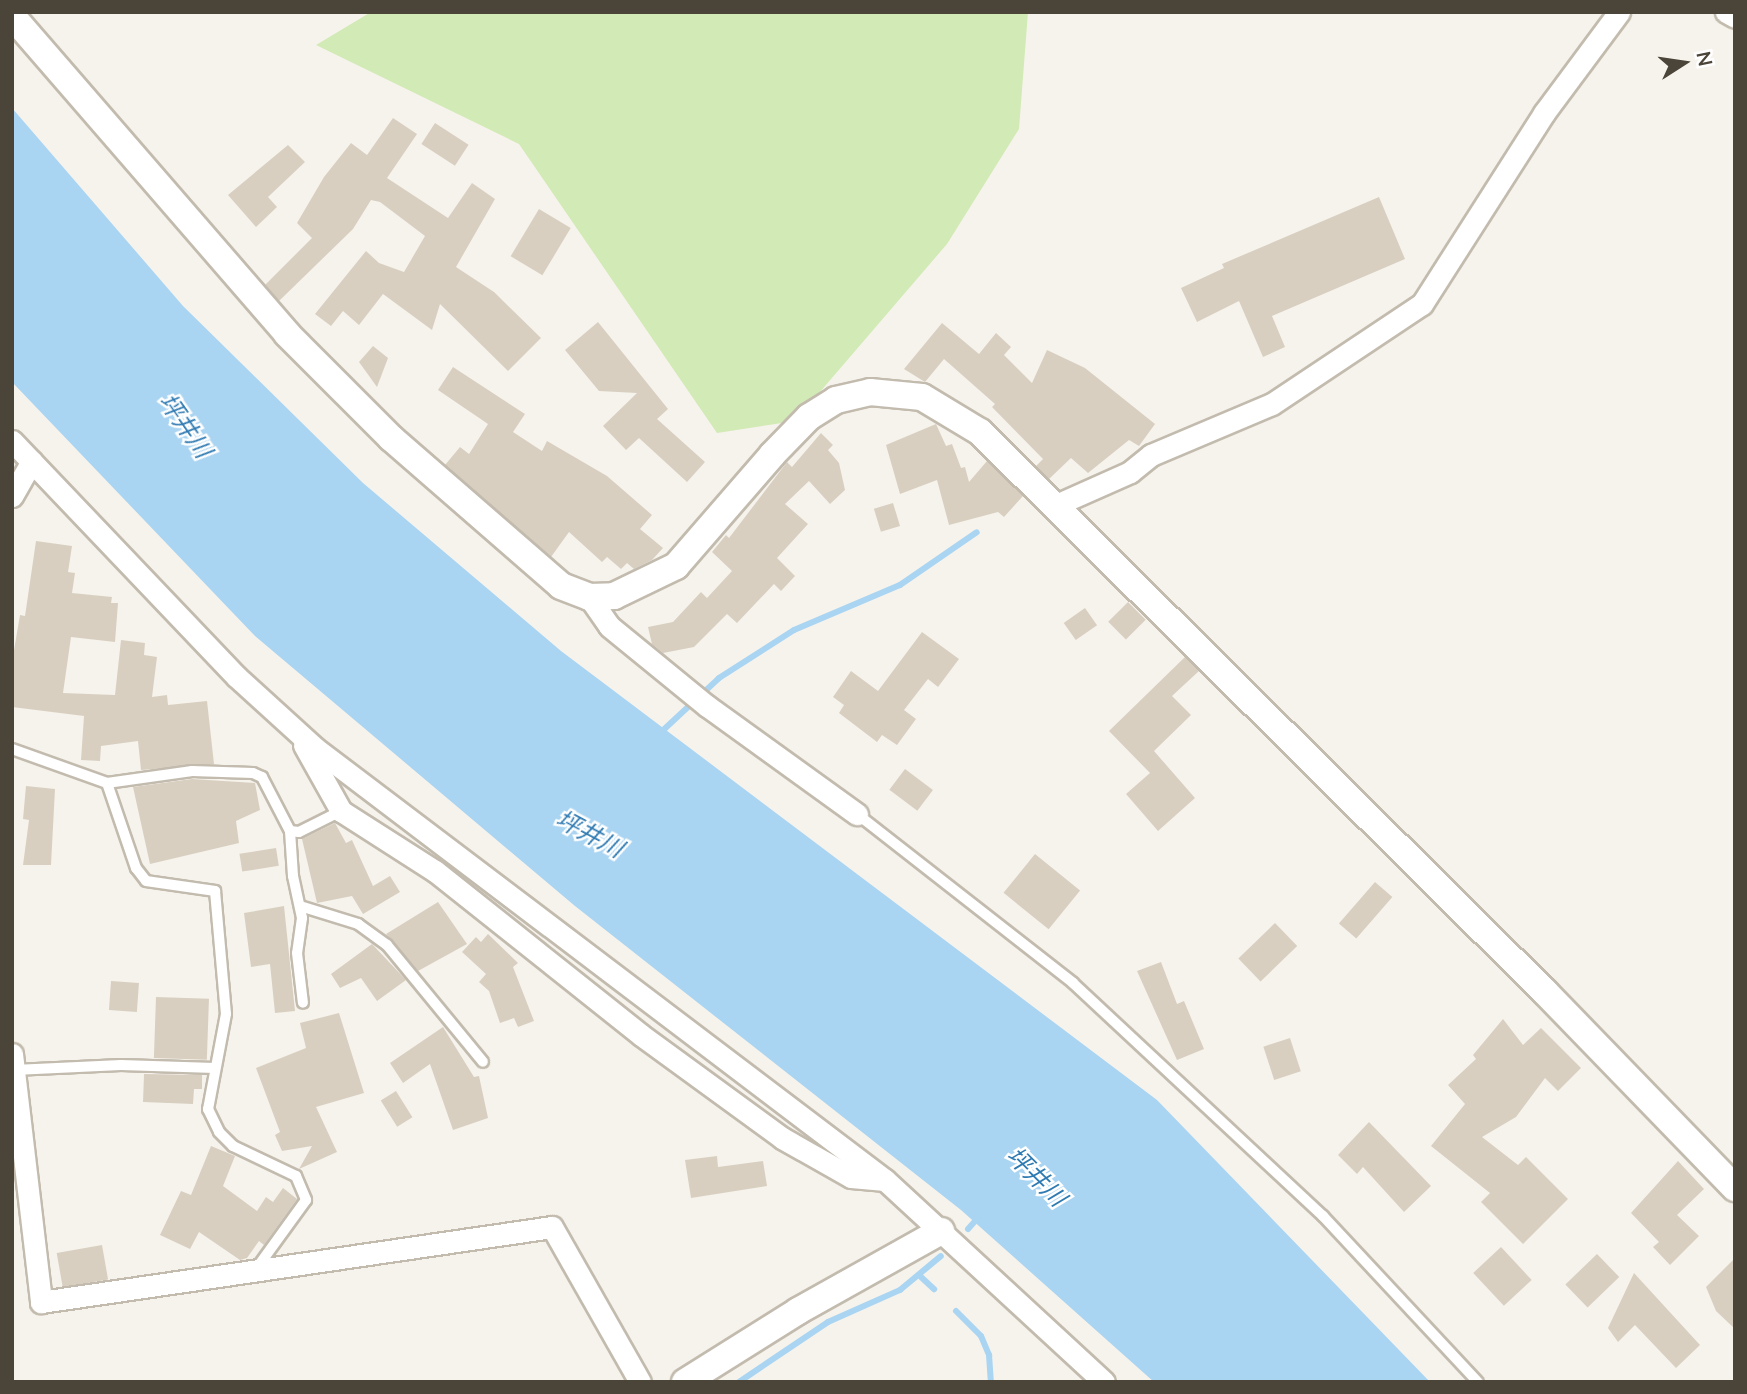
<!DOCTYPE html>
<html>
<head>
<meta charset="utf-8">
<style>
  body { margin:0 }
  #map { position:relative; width:1747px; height:1394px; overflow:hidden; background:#f6f3ec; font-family:Lato,"Noto Sans JP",sans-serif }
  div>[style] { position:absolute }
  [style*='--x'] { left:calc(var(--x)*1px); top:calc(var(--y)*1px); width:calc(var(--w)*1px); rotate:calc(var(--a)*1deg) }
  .green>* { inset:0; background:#d2eab5 }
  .water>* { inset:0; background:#a9d4f2 }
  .stream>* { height:6px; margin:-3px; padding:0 3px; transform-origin:3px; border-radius:3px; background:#a9d4f2 }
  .building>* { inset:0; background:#d8cfc1; transform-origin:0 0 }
  .roads { filter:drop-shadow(2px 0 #c2bbae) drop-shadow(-2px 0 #c2bbae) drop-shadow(0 2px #c2bbae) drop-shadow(0 -2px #c2bbae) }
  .service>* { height:10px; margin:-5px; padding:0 5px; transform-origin:5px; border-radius:5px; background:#fff }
  .minor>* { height:21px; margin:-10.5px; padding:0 10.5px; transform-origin:10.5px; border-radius:10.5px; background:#fff }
  .tertiary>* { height:26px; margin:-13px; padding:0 13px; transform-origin:13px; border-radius:13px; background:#fff }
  span { translate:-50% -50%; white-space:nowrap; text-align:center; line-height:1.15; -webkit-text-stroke:5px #fff; paint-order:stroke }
  .water-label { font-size:24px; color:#2e7ab2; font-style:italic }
  .frame { position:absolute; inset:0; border:14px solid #4b4439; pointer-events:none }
  .north { position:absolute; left:1649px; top:28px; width:70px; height:70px; -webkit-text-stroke:5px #fff; paint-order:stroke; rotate:78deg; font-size:19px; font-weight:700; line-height:28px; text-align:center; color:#4b4439 }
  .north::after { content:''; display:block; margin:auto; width:24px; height:32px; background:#4b4439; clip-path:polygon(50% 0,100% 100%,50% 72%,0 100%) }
</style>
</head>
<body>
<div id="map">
  <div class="green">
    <div style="clip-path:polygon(371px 12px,1028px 12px,1019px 129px,947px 244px,795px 421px,717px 433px,519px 144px,316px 45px)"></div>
  </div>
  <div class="water">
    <div style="clip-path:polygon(12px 108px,183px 306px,363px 483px,561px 651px,1157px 1100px,1430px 1382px,1154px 1382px,961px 1210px,575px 906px,255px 636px,12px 382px)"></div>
  </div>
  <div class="stream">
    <div style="--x:659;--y:734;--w:82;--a:-43"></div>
    <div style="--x:719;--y:678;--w:89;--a:-32.6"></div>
    <div style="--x:794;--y:630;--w:115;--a:-23"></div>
    <div style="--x:900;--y:585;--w:93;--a:-34.5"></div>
    <div style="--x:968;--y:1229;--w:15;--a:-48"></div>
    <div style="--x:921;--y:1277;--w:18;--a:43"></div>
    <div style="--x:956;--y:1311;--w:35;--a:45"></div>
    <div style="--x:981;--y:1336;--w:21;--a:67"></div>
    <div style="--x:989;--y:1355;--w:27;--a:86"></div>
    <div style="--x:739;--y:1382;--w:107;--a:-34"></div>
    <div style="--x:828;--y:1322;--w:79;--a:-24"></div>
    <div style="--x:900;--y:1290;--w:53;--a:-39.7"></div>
  </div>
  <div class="building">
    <div style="clip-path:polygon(393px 118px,417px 134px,387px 178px,448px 218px,472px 183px,495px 199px,456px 267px,494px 292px,541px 338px,508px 371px,440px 304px,432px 330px,383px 294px,359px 325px,343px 311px,331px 326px,315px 314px,366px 251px,379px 263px,404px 272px,425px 236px,380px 202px,371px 200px,353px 229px,279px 301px,265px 285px,312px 238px,297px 223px,324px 177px,351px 143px,367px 155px)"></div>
    <div style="left:435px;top:123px;width:40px;height:25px;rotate:33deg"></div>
    <div style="clip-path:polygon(288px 145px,305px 162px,268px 197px,277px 207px,256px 227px,228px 195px)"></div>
    <div style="clip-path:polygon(1379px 197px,1405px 259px,1272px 316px,1285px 347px,1263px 357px,1239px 301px,1197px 322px,1181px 288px,1224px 268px,1222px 264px)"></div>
    <div style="left:539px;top:209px;width:37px;height:55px;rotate:31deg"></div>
    <div style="clip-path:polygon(598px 322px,668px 409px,657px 419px,705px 462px,687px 482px,639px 438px,626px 450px,603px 426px,637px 393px,599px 391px,565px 350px)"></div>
    <div style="clip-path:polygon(942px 323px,979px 354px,996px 333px,1011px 347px,1004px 355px,1032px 383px,1047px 350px,1085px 368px,1155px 424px,1139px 446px,1129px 440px,1088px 473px,1071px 458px,1049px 479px,1036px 466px,1043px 459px,992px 407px,995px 404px,944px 359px,925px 382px,904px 369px)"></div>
    <div style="clip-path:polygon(373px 346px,388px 358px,377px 387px,359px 362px)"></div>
    <div style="clip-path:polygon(453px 367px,525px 414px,513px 432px,542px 451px,547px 441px,607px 476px,652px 515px,640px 529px,663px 548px,652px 560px,634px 569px,627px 563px,621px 569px,607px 557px,602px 562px,569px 532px,551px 557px,445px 465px,460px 447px,469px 454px,488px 424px,438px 390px)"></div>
    <div style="clip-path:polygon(936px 424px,946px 446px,952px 444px,961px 468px,965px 467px,969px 482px,987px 461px,1023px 496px,1004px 517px,998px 512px,949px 525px,937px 480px,900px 494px,886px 445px)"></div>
    <div style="clip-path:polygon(821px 433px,833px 445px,828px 450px,839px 463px,845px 490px,830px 504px,809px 481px,785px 504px,808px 524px,777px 558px,795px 576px,781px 591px,774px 584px,737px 623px,727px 614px,694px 647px,663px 653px,652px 644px,648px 627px,673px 622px,701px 592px,707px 598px,732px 571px,712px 552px,726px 535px,729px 538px,784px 466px,787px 462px,792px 467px)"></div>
    <div style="left:893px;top:503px;width:24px;height:20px;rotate:73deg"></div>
    <div style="clip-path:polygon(36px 541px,72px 546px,68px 572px,75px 573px,72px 593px,112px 597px,111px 603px,118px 603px,115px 642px,71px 637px,63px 693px,115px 695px,121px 640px,145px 643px,144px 655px,157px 657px,152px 697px,167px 695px,168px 705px,207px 701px,214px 764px,141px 770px,138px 741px,101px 746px,100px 761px,81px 760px,84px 716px,12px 707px,12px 662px,20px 615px,25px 616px)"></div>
    <div style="left:1128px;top:602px;width:25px;height:28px;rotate:45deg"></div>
    <div style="left:1085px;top:608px;width:21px;height:26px;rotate:55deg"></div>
    <div style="clip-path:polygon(922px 632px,959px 659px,938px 687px,928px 679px,904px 710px,916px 719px,897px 745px,882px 735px,877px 742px,839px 713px,844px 705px,833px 697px,851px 671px,878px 691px)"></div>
    <div style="clip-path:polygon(1185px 657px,1199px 671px,1172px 696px,1191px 715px,1154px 751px,1195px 798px,1158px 831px,1126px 794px,1150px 773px,1109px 731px)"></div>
    <div style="left:905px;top:769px;width:35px;height:26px;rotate:37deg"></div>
    <div style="clip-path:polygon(192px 779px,255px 783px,260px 810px,236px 821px,239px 843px,150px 864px,133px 787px)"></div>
    <div style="clip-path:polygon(26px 786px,55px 789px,51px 865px,23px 865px,29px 820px,23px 819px)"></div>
    <div style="clip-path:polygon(335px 823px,346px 843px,352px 840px,373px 886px,390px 876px,400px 892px,363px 914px,352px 896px,317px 903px,302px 839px)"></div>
    <div style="left:276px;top:848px;width:18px;height:37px;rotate:81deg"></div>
    <div style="left:1035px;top:854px;width:58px;height:50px;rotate:39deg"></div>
    <div style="left:1375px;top:882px;width:23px;height:55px;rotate:41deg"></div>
    <div style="clip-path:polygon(438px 902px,467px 944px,418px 971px,386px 934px)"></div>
    <div style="clip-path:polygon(284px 906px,295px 1011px,275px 1013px,270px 964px,251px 967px,244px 913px)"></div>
    <div style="left:1275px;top:923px;width:32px;height:51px;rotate:46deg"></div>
    <div style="clip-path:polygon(488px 934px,518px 963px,513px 967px,534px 1021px,518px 1027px,514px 1018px,500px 1023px,489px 991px,479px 982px,486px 974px,462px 952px,476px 937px,481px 942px)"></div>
    <div style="clip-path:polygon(372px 944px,406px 980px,377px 1001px,361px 978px,340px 988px,331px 974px)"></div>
    <div style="clip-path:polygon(1161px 962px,1177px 1004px,1184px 1001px,1204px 1049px,1177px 1060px,1137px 971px)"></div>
    <div style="left:111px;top:981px;width:28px;height:29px;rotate:4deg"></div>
    <div style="left:156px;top:997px;width:53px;height:61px;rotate:2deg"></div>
    <div style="clip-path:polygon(339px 1013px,364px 1093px,316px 1107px,337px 1152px,299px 1169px,312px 1146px,282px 1151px,275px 1135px,280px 1132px,256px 1068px,306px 1048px,300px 1023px)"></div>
    <div style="clip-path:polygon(1503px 1019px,1523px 1045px,1541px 1028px,1581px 1068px,1558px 1091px,1545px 1078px,1516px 1117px,1482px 1137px,1518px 1165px,1526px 1157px,1568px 1199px,1523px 1244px,1481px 1202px,1490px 1193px,1431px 1146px,1465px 1104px,1448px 1085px,1476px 1059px,1473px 1055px)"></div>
    <div style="clip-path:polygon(443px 1027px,474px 1077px,479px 1076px,488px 1118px,453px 1130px,430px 1064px,403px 1083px,390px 1063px)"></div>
    <div style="left:1290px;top:1038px;width:35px;height:28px;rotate:72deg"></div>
    <div style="clip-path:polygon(144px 1074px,202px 1075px,202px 1089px,194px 1089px,193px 1104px,143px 1102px)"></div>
    <div style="left:396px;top:1091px;width:31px;height:18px;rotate:58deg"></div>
    <div style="clip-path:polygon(1369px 1122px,1431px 1186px,1404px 1212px,1363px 1167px,1357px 1174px,1338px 1155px)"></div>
    <div style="clip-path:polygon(211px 1146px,235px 1156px,223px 1186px,257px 1211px,266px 1197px,273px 1202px,283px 1188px,297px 1199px,264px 1245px,259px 1241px,247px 1258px,240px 1260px,199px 1232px,190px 1249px,160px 1235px,181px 1191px,191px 1195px)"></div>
    <div style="clip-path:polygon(717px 1156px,718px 1167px,763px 1161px,767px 1186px,691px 1198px,685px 1160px)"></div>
    <div style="clip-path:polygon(1678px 1161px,1704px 1189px,1677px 1215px,1699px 1236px,1670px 1265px,1653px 1247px,1659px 1242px,1631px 1213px)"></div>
    <div style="left:102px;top:1245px;width:35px;height:46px;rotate:80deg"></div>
    <div style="left:1501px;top:1247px;width:45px;height:38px;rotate:47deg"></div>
    <div style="left:1597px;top:1254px;width:32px;height:44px;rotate:46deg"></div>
    <div style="clip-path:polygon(1735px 1258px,1735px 1329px,1716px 1311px,1706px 1287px)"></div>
    <div style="clip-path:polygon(1634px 1273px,1700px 1345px,1676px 1368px,1635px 1325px,1618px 1342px,1608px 1328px)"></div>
  </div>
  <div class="roads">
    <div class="service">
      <div style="--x:12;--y:749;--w:101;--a:19.7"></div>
      <div style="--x:107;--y:783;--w:86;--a:-8"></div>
      <div style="--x:192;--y:771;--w:61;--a:1.9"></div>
      <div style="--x:253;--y:773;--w:10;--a:24"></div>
      <div style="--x:262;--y:777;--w:61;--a:62.6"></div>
      <div style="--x:290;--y:831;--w:9;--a:6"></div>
      <div style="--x:299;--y:832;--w:47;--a:-26.6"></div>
      <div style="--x:107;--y:783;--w:90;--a:71.2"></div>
      <div style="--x:136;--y:868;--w:16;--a:52"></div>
      <div style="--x:146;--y:881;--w:70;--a:8.2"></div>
      <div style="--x:215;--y:891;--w:123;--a:84.9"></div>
      <div style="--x:226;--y:1014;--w:97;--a:100.7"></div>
      <div style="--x:208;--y:1109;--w:25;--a:64"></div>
      <div style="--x:219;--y:1132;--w:20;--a:45"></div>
      <div style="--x:233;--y:1146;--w:70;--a:25.5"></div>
      <div style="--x:296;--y:1176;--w:26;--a:67"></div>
      <div style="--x:306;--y:1200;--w:85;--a:125.9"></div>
      <div style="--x:857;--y:814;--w:274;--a:38"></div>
      <div style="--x:1073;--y:983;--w:342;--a:43"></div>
      <div style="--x:1323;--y:1216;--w:227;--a:47"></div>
      <div style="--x:290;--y:831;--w:45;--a:86.2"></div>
      <div style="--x:293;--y:876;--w:43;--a:77.9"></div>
      <div style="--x:302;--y:918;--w:35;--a:98"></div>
      <div style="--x:297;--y:953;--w:50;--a:83.2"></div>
      <div style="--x:300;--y:906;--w:61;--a:17.2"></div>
      <div style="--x:358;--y:924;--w:36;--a:36"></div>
      <div style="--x:387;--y:945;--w:151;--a:50.6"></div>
      <div style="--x:14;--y:1070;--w:107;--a:-2.7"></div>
      <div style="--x:121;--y:1065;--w:94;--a:1.8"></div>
    </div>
    <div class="minor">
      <div style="--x:1726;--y:12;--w:10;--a:29"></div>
      <div style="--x:12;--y:441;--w:326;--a:46.4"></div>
      <div style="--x:237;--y:677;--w:105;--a:42.3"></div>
      <div style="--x:315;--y:748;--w:715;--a:37.16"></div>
      <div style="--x:885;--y:1180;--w:298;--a:42.7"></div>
      <div style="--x:12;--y:496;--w:40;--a:-60.3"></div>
      <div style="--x:1056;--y:505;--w:81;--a:-24"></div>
      <div style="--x:1130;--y:472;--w:27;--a:-39"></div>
      <div style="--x:1151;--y:455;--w:131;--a:-22.9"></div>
      <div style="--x:1272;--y:404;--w:180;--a:-33.7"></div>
      <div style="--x:1422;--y:304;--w:227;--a:-57.4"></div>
      <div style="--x:1544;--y:113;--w:126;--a:-53.4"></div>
      <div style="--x:589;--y:597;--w:35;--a:55"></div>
      <div style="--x:609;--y:626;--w:127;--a:39.2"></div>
      <div style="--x:707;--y:706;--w:185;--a:35.8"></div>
      <div style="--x:304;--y:745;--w:76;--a:60.7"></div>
      <div style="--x:341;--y:811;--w:112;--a:32.6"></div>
      <div style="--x:435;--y:871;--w:263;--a:38.5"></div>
      <div style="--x:641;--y:1035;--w:175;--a:36.1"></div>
      <div style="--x:782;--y:1138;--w:79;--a:29.5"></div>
      <div style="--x:851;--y:1177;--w:34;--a:5"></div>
      <div style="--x:12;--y:1054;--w:250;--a:83.3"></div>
      <div style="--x:41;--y:1302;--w:516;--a:-8.35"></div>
      <div style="--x:552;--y:1227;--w:178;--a:60.4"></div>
    </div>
    <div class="tertiary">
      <div style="--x:12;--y:16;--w:420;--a:49.1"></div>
      <div style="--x:287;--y:334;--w:147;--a:45"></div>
      <div style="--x:391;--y:438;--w:225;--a:41"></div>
      <div style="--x:561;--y:586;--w:30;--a:21"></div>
      <div style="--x:589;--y:597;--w:25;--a:-2"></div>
      <div style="--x:614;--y:596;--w:69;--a:-25.8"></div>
      <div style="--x:676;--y:566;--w:147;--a:-49.1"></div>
      <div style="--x:772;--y:455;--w:53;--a:-45.8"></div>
      <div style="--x:809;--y:417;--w:32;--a:-32"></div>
      <div style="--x:836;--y:400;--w:35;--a:-13"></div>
      <div style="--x:870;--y:392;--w:52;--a:5.5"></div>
      <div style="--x:922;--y:397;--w:68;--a:31.1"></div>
      <div style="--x:980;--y:432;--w:796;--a:44.75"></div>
      <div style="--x:1545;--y:992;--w:273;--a:45.9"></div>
      <div style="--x:685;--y:1382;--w:133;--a:-32.1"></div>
      <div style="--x:798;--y:1311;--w:164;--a:-29.2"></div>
    </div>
  </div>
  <div class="water-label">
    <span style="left:186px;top:425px;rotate:55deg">坪井川</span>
    <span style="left:590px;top:833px;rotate:28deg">坪井川</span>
    <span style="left:1037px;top:1176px;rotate:45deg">坪井川</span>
  </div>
  <div class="frame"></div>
  <div class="north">N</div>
</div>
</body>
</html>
